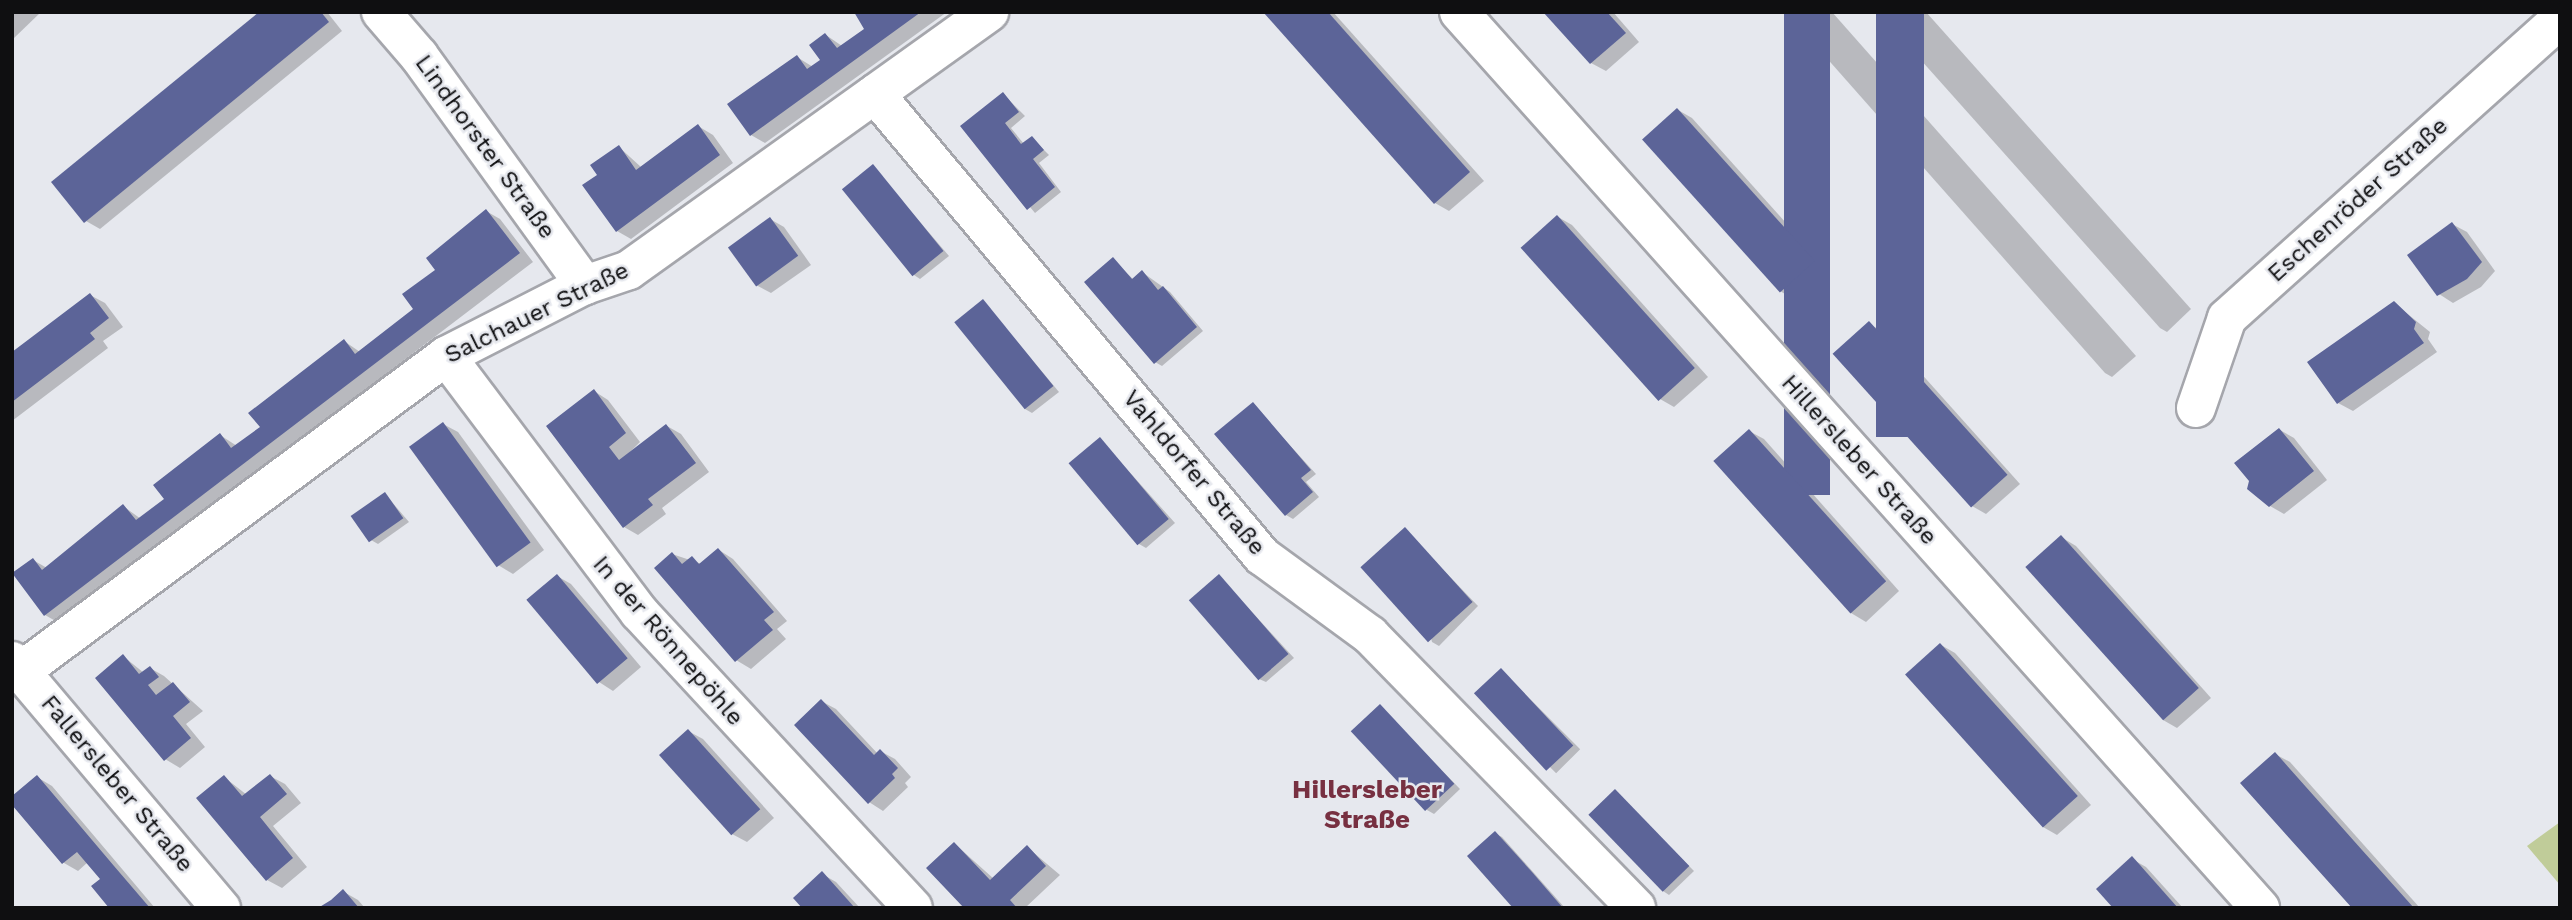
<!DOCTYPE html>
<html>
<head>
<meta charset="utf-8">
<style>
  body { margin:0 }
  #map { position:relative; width:2572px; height:920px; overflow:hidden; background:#e6e8ee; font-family:"Work Sans",sans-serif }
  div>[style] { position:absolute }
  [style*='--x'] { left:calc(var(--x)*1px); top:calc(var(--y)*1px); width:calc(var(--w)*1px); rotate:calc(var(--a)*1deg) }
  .green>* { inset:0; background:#c0cc99 }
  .shadow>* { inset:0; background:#0003; transform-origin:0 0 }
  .building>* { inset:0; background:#5c6498; transform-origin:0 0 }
  .roads { filter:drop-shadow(2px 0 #a5a6ac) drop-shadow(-2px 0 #a5a6ac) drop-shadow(0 2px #a5a6ac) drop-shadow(0 -2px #a5a6ac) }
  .street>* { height:38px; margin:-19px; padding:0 19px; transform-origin:19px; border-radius:19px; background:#fff }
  span { translate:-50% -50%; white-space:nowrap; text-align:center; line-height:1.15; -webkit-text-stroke:5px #e6e8ee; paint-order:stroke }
  .street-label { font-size:24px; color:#0f0f11 }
  .neighbourhood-label { font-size:26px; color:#773041; font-weight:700 }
  .frame { position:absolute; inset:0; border:14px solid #0f0f11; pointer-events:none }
</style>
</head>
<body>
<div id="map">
  <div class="green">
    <div style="clip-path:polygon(2560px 822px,2560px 885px,2527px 846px)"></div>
  </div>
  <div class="shadow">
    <div style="clip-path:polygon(12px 12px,41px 12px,12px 40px)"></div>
    <div style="clip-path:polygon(261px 12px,327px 12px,342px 31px,100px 229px,86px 221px)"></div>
    <div style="clip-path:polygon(857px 12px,947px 12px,765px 143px,751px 135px,797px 57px,813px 67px,822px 60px,826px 35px,842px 46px,866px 29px)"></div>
    <div style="clip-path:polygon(1265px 12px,1333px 12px,1484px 181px,1449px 211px,1435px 203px)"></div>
    <div style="clip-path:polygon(1546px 12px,1613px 12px,1639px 42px,1606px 71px,1591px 63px)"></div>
    <div style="clip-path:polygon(1786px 12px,1832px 12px,2136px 356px,2112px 377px,2105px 373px)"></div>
    <div style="clip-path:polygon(1878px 12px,1926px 12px,2191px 309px,2167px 332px,2160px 328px)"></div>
    <div style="clip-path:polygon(1003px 94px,1025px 116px,1011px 128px,1024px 144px,1032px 138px,1049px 155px,1039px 163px,1061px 192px,1035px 213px,963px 127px)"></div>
    <div style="clip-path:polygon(1678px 110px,1692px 118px,1828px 270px,1795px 300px,1780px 291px)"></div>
    <div style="clip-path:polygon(698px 126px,713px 135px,733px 163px,631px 239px,617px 231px,599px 175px,619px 147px,641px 167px)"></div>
    <div style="clip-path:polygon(873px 167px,949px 256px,920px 279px,914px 275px)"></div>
    <div style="clip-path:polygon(486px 211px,500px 219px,533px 262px,59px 623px,45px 615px,33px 560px,47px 568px,123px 506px,141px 519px,166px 499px,220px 435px,237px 446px,262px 427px,344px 341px,360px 352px,415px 310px,437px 270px)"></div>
    <div style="clip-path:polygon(1558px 217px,1572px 225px,1708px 377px,1674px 407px,1660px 399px)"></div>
    <div style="clip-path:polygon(770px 219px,784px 227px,811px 265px,771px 293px,756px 285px)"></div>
    <div style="clip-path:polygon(2452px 224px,2467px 232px,2495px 271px,2481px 287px,2453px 303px,2439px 294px)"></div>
    <div style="clip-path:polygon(1113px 260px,1134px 280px,1142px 272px,1170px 292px,1203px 331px,1162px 366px,1155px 362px)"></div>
    <div style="clip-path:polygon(90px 295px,105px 303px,123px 327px,103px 341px,108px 348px,12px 421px,12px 354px)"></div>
    <div style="clip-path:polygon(983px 301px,1059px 392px,1032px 413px,1025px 409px)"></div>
    <div style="clip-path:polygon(2394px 303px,2430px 332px,2428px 339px,2437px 352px,2353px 411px,2338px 403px)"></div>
    <div style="clip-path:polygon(1869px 324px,1884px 332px,2020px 484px,1986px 514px,1972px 506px)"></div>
    <div style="clip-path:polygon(594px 391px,608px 400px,640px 442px,624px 458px,667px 426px,681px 434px,709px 472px,662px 508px,666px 514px,638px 535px,624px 527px)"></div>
    <div style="clip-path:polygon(1253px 405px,1316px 474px,1306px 482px,1319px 497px,1293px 519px,1286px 515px)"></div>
    <div style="clip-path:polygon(443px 424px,458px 432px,544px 550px,513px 574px,498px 565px)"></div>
    <div style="clip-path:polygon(2280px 430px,2294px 438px,2327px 480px,2284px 514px,2270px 506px)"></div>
    <div style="clip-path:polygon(1749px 431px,1764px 439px,1899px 591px,1866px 622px,1851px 613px)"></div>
    <div style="clip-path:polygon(1100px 439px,1175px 523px,1146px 548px,1139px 544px)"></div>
    <div style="clip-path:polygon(385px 494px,409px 522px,378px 544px,371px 540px)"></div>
    <div style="clip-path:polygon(1405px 530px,1478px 606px,1439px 646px,1432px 642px)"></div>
    <div style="clip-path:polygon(2061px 537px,2076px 546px,2211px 698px,2177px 728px,2163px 720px,2027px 567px)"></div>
    <div style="clip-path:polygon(719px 550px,733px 559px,787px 621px,777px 629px,786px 639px,751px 669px,736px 660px,672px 554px,702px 564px)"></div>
    <div style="clip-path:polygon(557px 576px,571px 584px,641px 667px,613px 691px,599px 682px)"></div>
    <div style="clip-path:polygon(1219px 576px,1294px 658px,1266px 682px,1259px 679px)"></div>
    <div style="clip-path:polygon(1941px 645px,1955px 653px,2091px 805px,2057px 835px,2043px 827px,1907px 675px)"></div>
    <div style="clip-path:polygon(123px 656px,144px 673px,150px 668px,164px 676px,203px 711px,186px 724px,205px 747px,180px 768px,165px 759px)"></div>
    <div style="left:1501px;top:670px;width:112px;height:34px;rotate:45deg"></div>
    <div style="clip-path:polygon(821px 701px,836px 709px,878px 754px,880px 751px,895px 759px,911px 777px,905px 783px,908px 787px,883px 811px,869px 802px)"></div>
    <div style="clip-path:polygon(1380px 707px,1460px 789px,1434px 814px,1427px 810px)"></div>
    <div style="clip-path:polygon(688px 731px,703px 739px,774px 818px,747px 842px,732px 834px)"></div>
    <div style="clip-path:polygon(2275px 754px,2290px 762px,2420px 908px,2354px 908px)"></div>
    <div style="clip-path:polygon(270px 776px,285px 784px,301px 803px,273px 826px,307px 867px,282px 888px,267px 880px,224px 777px,247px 795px)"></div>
    <div style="clip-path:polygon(37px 777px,52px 786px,155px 908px,111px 908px,102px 879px,88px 862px,78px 871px,64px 863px,12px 802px)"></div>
    <div style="clip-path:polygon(1615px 791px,1694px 871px,1669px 895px,1663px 891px)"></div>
    <div style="clip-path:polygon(1496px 834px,1502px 837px,1565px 908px,1515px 908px)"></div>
    <div style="clip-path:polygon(955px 844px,994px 879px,1027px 847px,1060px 875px,1025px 908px,967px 908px)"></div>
    <div style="clip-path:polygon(2132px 859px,2146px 867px,2183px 908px,2115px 908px)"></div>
    <div style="clip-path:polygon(822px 874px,836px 882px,860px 908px,804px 908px)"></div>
    <div style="clip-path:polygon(344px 892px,358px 900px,365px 908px,323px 908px)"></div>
  </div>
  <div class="building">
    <div style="clip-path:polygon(259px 12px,321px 12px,329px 22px,84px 223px,51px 182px)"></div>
    <div style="clip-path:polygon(854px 12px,921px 12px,750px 136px,727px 104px,797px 55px,807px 69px,820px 60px,809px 45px,825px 33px,837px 48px,864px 29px)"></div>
    <div style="clip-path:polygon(1263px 12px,1328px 12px,1470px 172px,1434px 204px)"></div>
    <div style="clip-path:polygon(1543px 12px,1607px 12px,1626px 33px,1590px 64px)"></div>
    <div style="left:1784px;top:12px;width:46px;height:483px"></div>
    <div style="left:1876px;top:12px;width:48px;height:425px"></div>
    <div style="clip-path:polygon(1003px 92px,1019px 112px,1005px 123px,1021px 144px,1032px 136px,1044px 150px,1033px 159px,1055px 187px,1027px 210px,960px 126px)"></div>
    <div style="left:1677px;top:108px;width:206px;height:47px;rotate:48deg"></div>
    <div style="clip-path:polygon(698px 124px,720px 155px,616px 232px,582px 185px,597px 175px,590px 165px,619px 145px,636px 170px)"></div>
    <div style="left:873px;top:164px;width:112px;height:40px;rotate:51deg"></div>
    <div style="clip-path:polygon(486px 209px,520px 253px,44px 616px,12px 573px,33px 558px,42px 570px,123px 504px,136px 520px,164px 499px,153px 485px,220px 433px,231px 448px,260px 427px,248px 413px,344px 339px,355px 354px,413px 309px,402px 294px,435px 270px,426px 258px)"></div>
    <div style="left:1557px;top:215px;width:206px;height:49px;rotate:48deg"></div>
    <div style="left:770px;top:217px;width:48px;height:52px;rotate:54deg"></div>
    <div style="clip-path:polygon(2452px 222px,2482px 262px,2467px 279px,2437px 296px,2407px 255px)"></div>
    <div style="clip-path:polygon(1113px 257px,1132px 279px,1142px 270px,1158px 290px,1163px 286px,1197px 327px,1154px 364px,1084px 282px)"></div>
    <div style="clip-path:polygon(90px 293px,109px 318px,90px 333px,95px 339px,12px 402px,12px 352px)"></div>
    <div style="left:983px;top:299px;width:112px;height:37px;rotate:51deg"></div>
    <div style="clip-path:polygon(2394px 301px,2416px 322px,2414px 329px,2424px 343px,2337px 404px,2307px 362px)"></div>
    <div style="left:1869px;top:321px;width:207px;height:49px;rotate:48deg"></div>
    <div style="clip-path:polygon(594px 389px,626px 433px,609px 447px,619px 460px,666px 424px,696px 463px,648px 499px,653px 505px,623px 528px,546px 426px)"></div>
    <div style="clip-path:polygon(1253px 402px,1311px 470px,1301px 478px,1313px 492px,1285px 516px,1214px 434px)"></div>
    <div style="left:443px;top:422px;width:149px;height:42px;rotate:54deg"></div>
    <div style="clip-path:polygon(2279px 428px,2314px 471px,2269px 507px,2247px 489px,2249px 481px,2234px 463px)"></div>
    <div style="left:1749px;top:429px;width:205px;height:48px;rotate:48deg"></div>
    <div style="left:1100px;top:437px;width:107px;height:41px;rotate:50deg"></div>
    <div style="left:385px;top:492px;width:32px;height:42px;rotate:55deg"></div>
    <div style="left:1405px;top:527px;width:101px;height:60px;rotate:48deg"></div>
    <div style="left:2061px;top:535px;width:206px;height:48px;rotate:48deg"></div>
    <div style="clip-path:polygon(718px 548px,774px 612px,764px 620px,773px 630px,735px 662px,654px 568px,672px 552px,682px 564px,692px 556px,699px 564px)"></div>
    <div style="left:557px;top:574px;width:110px;height:40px;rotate:50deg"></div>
    <div style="left:1219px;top:574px;width:106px;height:40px;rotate:49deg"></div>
    <div style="left:1940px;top:643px;width:206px;height:47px;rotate:48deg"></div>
    <div style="clip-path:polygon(123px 654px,139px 674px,150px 666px,159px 677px,148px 685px,156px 695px,173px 682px,190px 702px,173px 716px,191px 738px,164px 761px,95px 678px)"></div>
    <div style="left:1501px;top:668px;width:106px;height:37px;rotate:47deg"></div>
    <div style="clip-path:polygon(821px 699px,874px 755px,880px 749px,898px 768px,892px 774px,895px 778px,868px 804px,794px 725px)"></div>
    <div style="left:1380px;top:704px;width:109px;height:40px;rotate:47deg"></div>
    <div style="left:688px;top:729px;width:108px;height:39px;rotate:48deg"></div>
    <div style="clip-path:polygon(2275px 752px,2362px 850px,2414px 908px,2352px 908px,2282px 830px,2240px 783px)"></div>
    <div style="clip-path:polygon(270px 774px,287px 794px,260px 817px,293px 858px,266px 881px,196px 798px,224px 775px,242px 796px)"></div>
    <div style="clip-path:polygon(37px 775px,114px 866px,150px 908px,109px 908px,91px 886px,100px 879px,77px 852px,62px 864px,12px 805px,12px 796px)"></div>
    <div style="left:1615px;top:789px;width:107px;height:37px;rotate:46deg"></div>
    <div style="clip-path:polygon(1495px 831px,1532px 872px,1563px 908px,1513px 908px,1467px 856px)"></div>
    <div style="clip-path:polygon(954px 842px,990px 880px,1027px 845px,1046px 866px,1010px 900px,1017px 908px,964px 908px,926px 868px)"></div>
    <div style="clip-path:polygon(2132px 856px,2178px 908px,2113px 908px,2096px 889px)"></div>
    <div style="clip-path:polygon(822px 871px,855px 908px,802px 908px,793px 898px)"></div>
    <div style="clip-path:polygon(343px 889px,359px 908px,318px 908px,331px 900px)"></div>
  </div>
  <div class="roads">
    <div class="street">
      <div style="--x:381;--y:12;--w:58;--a:49.2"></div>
      <div style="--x:419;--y:56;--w:283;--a:54.1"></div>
      <div style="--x:1459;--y:12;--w:1202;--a:48.2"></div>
      <div style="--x:875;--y:94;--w:603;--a:50.05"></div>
      <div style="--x:1262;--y:556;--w:134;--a:36.2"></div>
      <div style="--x:1370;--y:635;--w:381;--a:45.7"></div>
      <div style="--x:446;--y:356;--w:321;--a:53"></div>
      <div style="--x:639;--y:612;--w:403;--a:47.2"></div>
      <div style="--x:2196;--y:408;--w:95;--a:-71"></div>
      <div style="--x:2227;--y:318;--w:448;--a:-41.9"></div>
      <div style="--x:12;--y:661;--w:324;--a:49.8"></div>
      <div style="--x:21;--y:671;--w:529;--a:-36.54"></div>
      <div style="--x:446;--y:356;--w:156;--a:-27.1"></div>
      <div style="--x:585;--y:285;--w:46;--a:-18.8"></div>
      <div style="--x:629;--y:270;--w:443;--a:-35.6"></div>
    </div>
  </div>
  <div class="street-label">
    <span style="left:485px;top:147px;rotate:54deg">Lindhorster Straße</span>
    <span style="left:2358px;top:200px;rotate:-42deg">Eschenröder Straße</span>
    <span style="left:537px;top:313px;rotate:-26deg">Salchauer Straße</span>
    <span style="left:1859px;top:460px;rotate:48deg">Hillersleber Straße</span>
    <span style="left:1194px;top:473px;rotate:50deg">Vahldorfer Straße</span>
    <span style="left:668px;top:641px;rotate:49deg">In der Rönnepöhle</span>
    <span style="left:117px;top:784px;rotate:50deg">Fallersleber Straße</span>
  </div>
  <div class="neighbourhood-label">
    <span style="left:1367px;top:805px">Hillersleber<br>Straße</span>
  </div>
  <div class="frame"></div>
</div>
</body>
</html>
